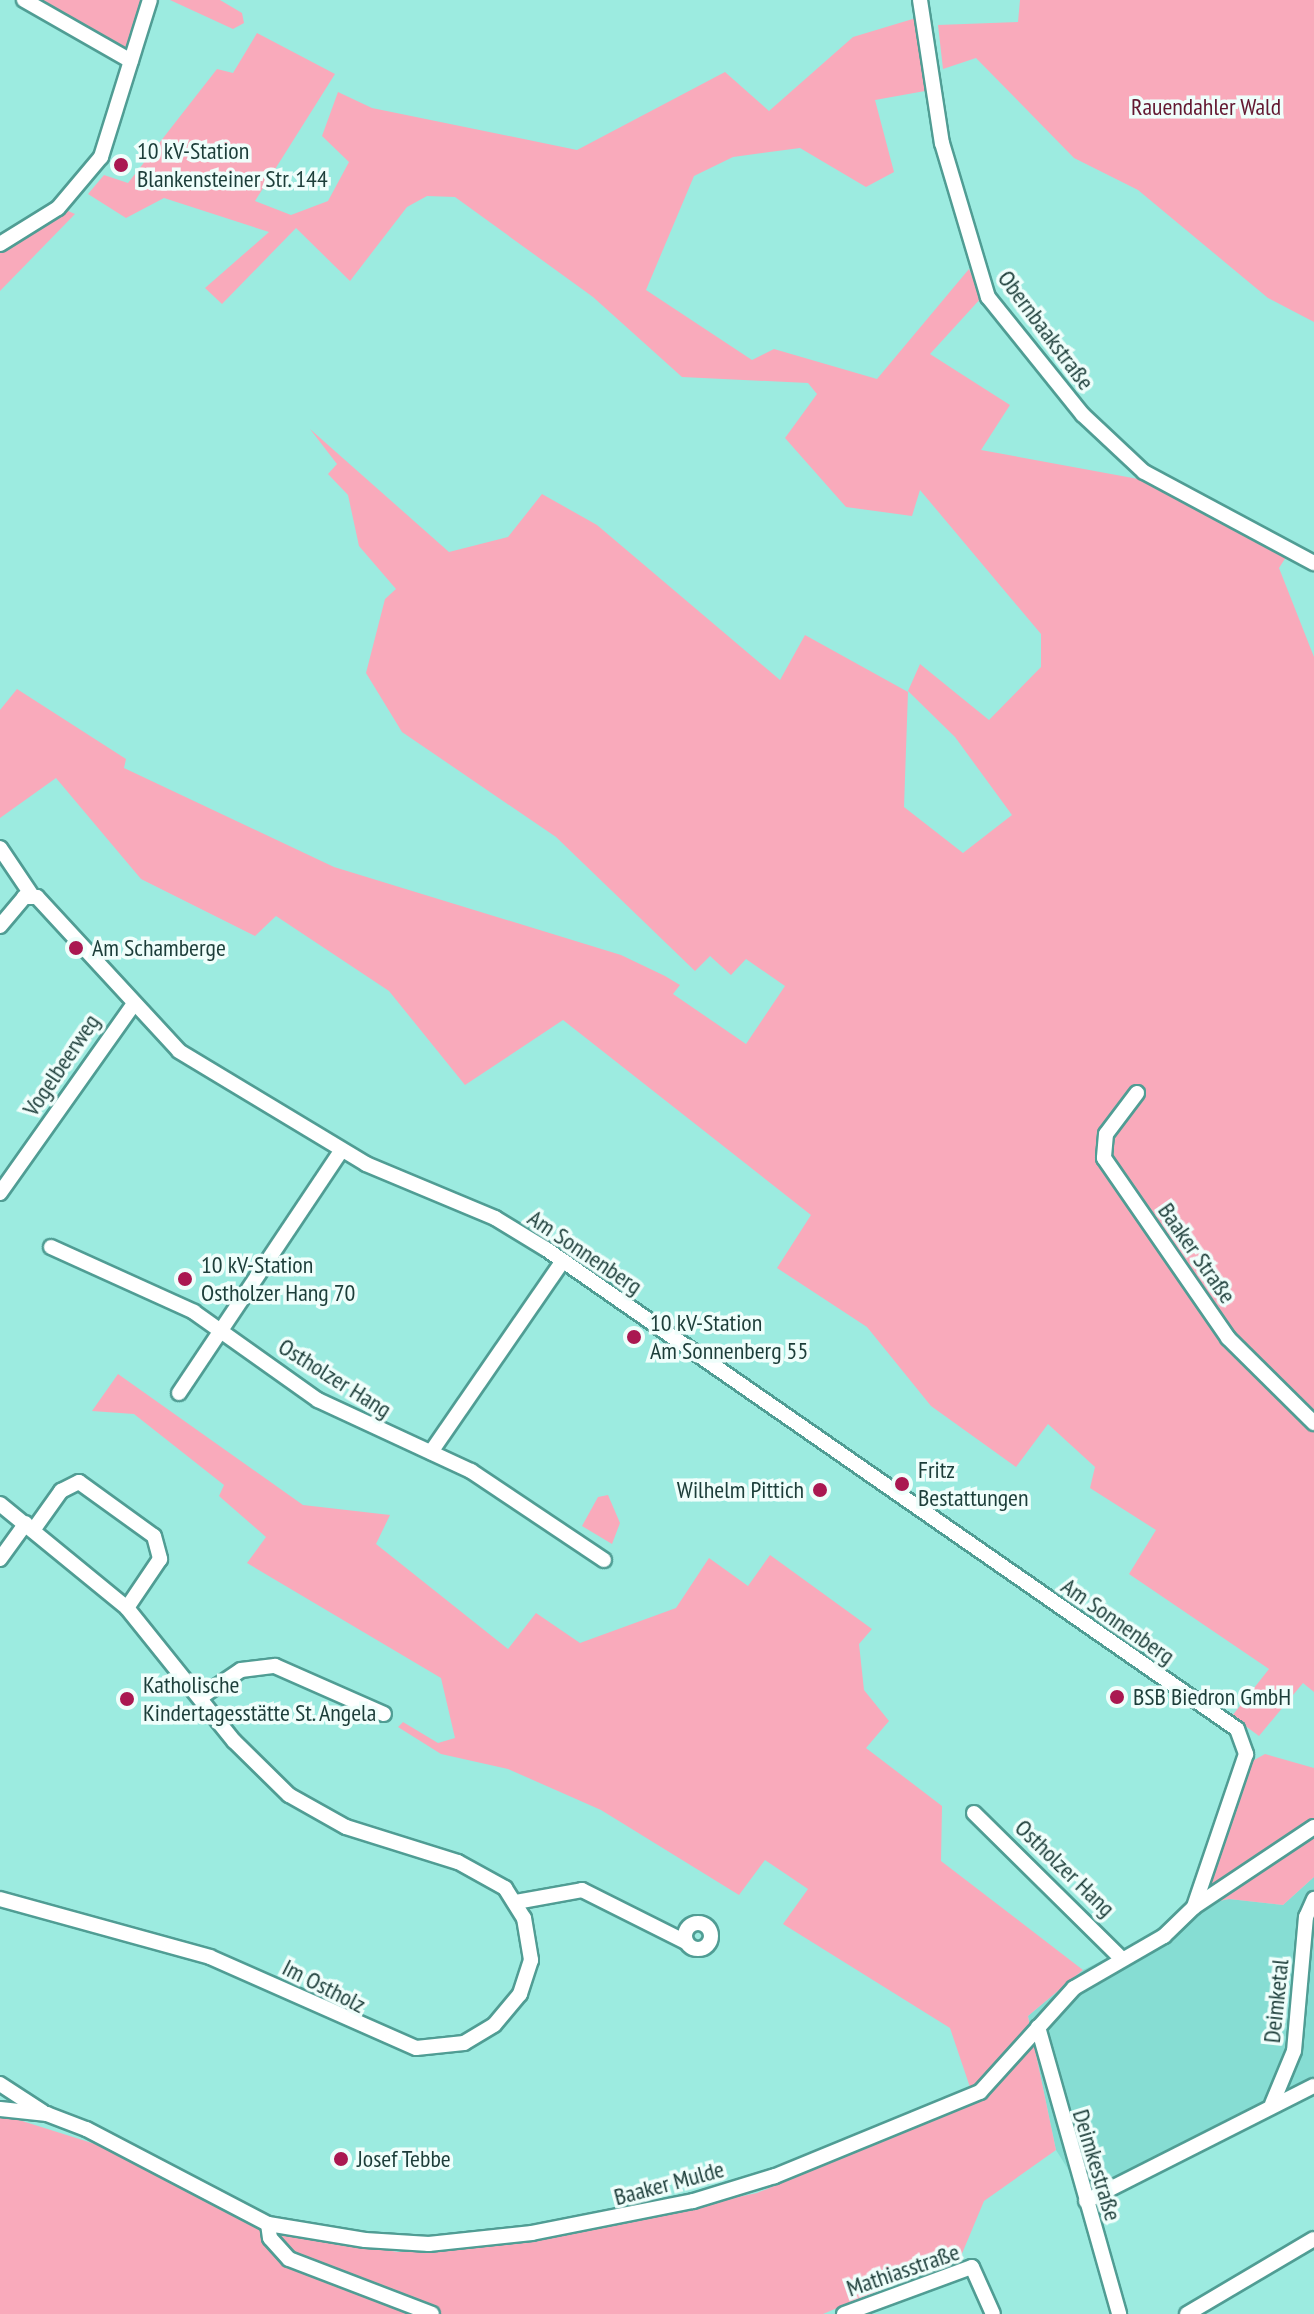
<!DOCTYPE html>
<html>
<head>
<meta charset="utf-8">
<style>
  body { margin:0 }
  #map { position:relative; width:1314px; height:2314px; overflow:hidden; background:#9cebe0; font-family:"PT Sans Narrow",sans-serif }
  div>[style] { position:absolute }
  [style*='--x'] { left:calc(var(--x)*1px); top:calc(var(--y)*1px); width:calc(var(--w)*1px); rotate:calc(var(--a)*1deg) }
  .built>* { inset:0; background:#86ddd3 }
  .green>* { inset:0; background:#f9aabb }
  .roads { filter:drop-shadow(2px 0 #509d94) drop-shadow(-2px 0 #509d94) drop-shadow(0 2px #509d94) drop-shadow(0 -2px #509d94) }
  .minor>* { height:14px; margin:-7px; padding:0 7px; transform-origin:7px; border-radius:7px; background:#fff }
  .minor>.ring { margin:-7px; padding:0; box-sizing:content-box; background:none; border:14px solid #fff; border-radius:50% }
  .dots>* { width:22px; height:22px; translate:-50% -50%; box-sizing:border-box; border:4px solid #effefb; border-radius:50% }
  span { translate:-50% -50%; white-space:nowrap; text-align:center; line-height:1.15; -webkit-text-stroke:7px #effefb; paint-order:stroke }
  .park-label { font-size:24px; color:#631831 }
  .poi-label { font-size:24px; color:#1c3d39 }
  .left { translate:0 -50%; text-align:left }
  .right { translate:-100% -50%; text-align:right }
  .street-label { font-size:24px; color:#1c3d39 }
</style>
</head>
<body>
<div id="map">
  <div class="built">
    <div style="clip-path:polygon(1314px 1877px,1314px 2090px,1090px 2204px,1056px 2150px,1028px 2016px,1083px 1970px,1160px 1932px,1190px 1907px,1229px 1899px,1283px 1905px)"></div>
  </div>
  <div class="green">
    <div style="clip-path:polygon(30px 0,142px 0,127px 53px)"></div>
    <div style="clip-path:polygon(170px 0,220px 0,242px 13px,244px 23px,233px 29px)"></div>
    <div style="clip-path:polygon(1020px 0,1314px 0,1314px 322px,1268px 298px,1138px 190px,1074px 158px,976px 58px,943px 69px,938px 25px,1018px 22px)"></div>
    <div style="clip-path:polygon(916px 18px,925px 91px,875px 100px,894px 172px,866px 187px,800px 148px,733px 157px,694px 176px,646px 290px,752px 360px,774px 349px,877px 379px,969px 269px,982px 297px,930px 354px,1010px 405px,981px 450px,1149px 481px,1288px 554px,1279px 568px,1314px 657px,1314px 1692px,1303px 1683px,1259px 1736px,1232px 1716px,1269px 1669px,1129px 1574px,1156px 1530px,1090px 1488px,1095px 1467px,1048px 1424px,1016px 1467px,931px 1406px,867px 1327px,777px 1268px,811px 1215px,563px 1020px,465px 1085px,389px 991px,276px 916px,255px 936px,141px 879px,56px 778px,0 818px,0 710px,17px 689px,126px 759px,124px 768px,334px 867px,621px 955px,665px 976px,680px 985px,673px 994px,746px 1044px,785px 986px,746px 959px,731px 975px,710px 956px,695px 971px,556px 837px,402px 732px,366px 673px,385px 599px,396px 589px,359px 546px,348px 495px,328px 474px,337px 464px,310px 429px,449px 552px,508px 537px,542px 494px,597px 525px,780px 680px,805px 635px,908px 692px,904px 807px,963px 853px,1012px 815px,955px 737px,908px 691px,920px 664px,989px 720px,1041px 667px,1041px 634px,920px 490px,912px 516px,846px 507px,785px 438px,817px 394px,808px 383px,682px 377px,593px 297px,455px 197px,427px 196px,407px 207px,350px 281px,296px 228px,222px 304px,205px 288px,269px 232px,164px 198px,126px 218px,88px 194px,104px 175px,128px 183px,217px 69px,233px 73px,257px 33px,335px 74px,255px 201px,291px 215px,328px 201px,349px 162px,322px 136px,338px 92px,372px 108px,577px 150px,725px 72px,769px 111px,853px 37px)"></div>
    <div style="clip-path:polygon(50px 203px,75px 214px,0 291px,0 235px)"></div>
    <div style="clip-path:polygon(118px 1374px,303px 1505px,390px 1515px,376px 1544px,508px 1649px,536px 1613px,580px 1643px,676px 1608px,709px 1558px,748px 1586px,770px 1555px,872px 1629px,859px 1644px,864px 1690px,889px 1721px,866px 1748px,942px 1806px,941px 1861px,1083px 1970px,1028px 2016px,1056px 2150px,984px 2201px,961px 2256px,823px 2314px,0 2314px,0 2114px,111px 2149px,271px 2233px,398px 2252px,609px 2224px,757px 2193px,975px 2102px,950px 2028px,783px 1924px,808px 1889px,765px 1860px,739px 1895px,601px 1810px,508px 1769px,441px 1754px,398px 1727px,403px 1722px,438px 1743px,455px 1738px,441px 1678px,247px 1563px,266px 1537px,219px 1496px,224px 1485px,134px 1414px,92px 1411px)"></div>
    <div style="clip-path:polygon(608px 1495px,620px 1523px,612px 1544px,582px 1526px,598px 1497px)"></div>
    <div style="clip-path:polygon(1265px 1754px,1314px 1768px,1314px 1877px,1283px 1905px,1229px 1899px,1190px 1907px,1240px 1768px)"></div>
  </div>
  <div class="roads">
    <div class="minor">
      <div style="--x:24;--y:0;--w:123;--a:29.7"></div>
      <div style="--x:920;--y:0;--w:145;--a:81.3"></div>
      <div style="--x:942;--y:143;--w:161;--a:73.4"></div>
      <div style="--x:988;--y:297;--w:151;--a:51.2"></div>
      <div style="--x:1083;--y:415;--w:83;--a:43.1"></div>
      <div style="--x:1144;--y:472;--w:193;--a:28.2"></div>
      <div style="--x:0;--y:244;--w:68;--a:-31.8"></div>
      <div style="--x:58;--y:208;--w:67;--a:-49.9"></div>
      <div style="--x:101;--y:157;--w:164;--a:-72.7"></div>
      <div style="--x:0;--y:848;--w:55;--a:56"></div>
      <div style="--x:0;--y:926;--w:38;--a:-50"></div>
      <div style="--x:24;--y:897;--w:13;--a:0"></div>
      <div style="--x:37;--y:897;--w:209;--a:47.3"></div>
      <div style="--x:179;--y:1051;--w:218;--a:31.1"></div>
      <div style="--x:366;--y:1164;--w:140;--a:22.7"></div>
      <div style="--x:495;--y:1218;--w:60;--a:31.3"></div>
      <div style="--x:546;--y:1249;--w:841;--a:34.79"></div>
      <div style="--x:1237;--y:1729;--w:27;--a:70"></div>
      <div style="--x:1246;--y:1754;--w:162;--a:108.8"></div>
      <div style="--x:1194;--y:1907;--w:42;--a:136"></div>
      <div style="--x:1164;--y:1936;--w:104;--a:150"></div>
      <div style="--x:1074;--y:1988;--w:140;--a:132.1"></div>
      <div style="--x:980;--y:2092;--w:222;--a:157.7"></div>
      <div style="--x:775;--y:2176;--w:86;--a:163"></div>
      <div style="--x:693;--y:2201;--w:164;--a:168.8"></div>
      <div style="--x:532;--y:2233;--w:104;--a:173.9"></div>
      <div style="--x:429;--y:2244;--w:64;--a:-176.4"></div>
      <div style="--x:365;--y:2240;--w:98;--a:-170.6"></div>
      <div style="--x:268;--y:2224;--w:205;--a:-152.4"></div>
      <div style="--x:86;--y:2129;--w:42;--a:-159"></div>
      <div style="--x:47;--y:2114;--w:47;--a:-173.9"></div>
      <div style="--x:1137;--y:1093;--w:51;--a:127.1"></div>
      <div style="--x:1106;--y:1134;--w:24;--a:95"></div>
      <div style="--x:1104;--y:1158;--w:219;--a:55.4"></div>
      <div style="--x:1228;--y:1338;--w:121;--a:44.7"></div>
      <div style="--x:0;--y:1193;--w:232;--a:-54.7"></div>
      <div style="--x:51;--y:1247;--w:157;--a:24.4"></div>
      <div style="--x:194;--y:1312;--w:152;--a:35.4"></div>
      <div style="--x:318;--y:1400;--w:169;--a:24.9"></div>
      <div style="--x:471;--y:1471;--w:160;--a:33.8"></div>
      <div style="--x:179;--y:1393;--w:291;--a:-56.2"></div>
      <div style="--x:431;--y:1452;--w:232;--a:-55.4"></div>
      <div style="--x:0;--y:1504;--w:164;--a:39.3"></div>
      <div style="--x:127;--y:1608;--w:171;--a:51.2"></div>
      <div style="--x:234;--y:1741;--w:77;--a:44.5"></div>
      <div style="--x:289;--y:1795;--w:65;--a:29.3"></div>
      <div style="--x:346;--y:1827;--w:117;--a:17.4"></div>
      <div style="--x:458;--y:1862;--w:54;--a:29"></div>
      <div style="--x:505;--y:1888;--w:36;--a:58"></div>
      <div style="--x:524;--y:1918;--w:43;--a:80.5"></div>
      <div style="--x:531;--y:1960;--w:36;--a:108"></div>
      <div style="--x:520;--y:1994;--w:40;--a:130"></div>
      <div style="--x:494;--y:2025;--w:35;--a:149"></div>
      <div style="--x:464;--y:2043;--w:48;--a:174.1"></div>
      <div style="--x:416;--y:2048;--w:225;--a:-156.2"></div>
      <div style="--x:210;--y:1957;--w:218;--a:-164.6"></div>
      <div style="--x:34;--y:1529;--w:47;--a:-54.6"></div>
      <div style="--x:61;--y:1491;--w:20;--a:-27"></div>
      <div style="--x:79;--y:1482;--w:92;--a:35.8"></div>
      <div style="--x:154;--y:1536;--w:24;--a:75"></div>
      <div style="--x:160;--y:1559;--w:59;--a:124"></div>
      <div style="--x:0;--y:1559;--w:44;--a:-54.2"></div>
      <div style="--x:201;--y:1697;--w:48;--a:-34"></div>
      <div style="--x:241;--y:1670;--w:34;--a:-7"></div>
      <div style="--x:275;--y:1666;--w:119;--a:23.8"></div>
      <div style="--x:974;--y:1813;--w:206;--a:44.6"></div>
      <div style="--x:516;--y:1902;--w:67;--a:-10.3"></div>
      <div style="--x:582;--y:1890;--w:116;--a:26.6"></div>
      <div style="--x:1194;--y:1907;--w:144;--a:-33.7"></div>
      <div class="ring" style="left:685px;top:1923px;width:12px;height:12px"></div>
      <div style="--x:1038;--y:2027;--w:298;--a:74.2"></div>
      <div style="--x:0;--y:2084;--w:51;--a:33.1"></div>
      <div style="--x:1272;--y:2104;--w:57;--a:-67.5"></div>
      <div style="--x:1294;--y:2051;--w:135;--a:-84.9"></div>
      <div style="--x:1306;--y:1917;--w:20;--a:-66"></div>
      <div style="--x:1086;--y:2201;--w:255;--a:-26.8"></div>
      <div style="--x:268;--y:2224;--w:14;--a:82"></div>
      <div style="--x:270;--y:2238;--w:28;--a:48"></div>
      <div style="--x:289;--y:2259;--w:153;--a:21"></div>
      <div style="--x:844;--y:2314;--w:136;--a:-20.2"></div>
      <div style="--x:972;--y:2267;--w:51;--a:65.9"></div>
      <div style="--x:1187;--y:2314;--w:147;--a:-30.6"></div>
    </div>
  </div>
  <div class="dots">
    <div style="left:121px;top:165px;background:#aa1851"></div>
    <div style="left:76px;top:948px;background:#aa1851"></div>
    <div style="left:185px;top:1279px;background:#aa1851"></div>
    <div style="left:634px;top:1337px;background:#aa1851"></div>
    <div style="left:902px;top:1484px;background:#aa1851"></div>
    <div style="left:820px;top:1490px;background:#aa1851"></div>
    <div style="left:1117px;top:1697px;background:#aa1851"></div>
    <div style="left:127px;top:1699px;background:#aa1851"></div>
    <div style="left:341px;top:2159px;background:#aa1851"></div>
  </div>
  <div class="park-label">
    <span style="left:1206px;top:107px">Rauendahler Wald</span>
  </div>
  <div class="poi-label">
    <span class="left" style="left:137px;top:165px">10 kV-Station<br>Blankensteiner Str. 144</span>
    <span class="left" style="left:92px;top:948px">Am Schamberge</span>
    <span class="left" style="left:201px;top:1279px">10 kV-Station<br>Ostholzer Hang 70</span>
    <span class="left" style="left:650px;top:1337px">10 kV-Station<br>Am Sonnenberg 55</span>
    <span class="left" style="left:918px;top:1484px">Fritz<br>Bestattungen</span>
    <span class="right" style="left:804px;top:1490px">Wilhelm Pittich</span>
    <span class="left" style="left:143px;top:1699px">Katholische<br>Kindertagesstätte St. Angela</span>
    <span class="left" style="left:1133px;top:1697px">BSB Biedron GmbH</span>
    <span class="left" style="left:357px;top:2159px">Josef Tebbe</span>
  </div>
  <div class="street-label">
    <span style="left:1046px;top:330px;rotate:53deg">Obernbaakstraße</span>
    <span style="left:61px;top:1065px;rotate:-56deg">Vogelbeerweg</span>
    <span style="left:585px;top:1252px;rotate:34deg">Am Sonnenberg</span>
    <span style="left:1197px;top:1253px;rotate:55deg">Baaker Straße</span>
    <span style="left:335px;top:1378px;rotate:32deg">Ostholzer Hang</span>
    <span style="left:1118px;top:1621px;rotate:35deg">Am Sonnenberg</span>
    <span style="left:1065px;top:1868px;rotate:44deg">Ostholzer Hang</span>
    <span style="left:324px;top:1986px;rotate:27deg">Im Ostholz</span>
    <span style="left:1276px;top:2001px;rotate:-84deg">Deimketal</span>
    <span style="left:1097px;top:2165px;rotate:73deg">Deimkestraße</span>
    <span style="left:669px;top:2183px;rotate:-15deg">Baaker Mulde</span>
    <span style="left:903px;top:2270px;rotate:-19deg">Mathiasstraße</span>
  </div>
</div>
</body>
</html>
